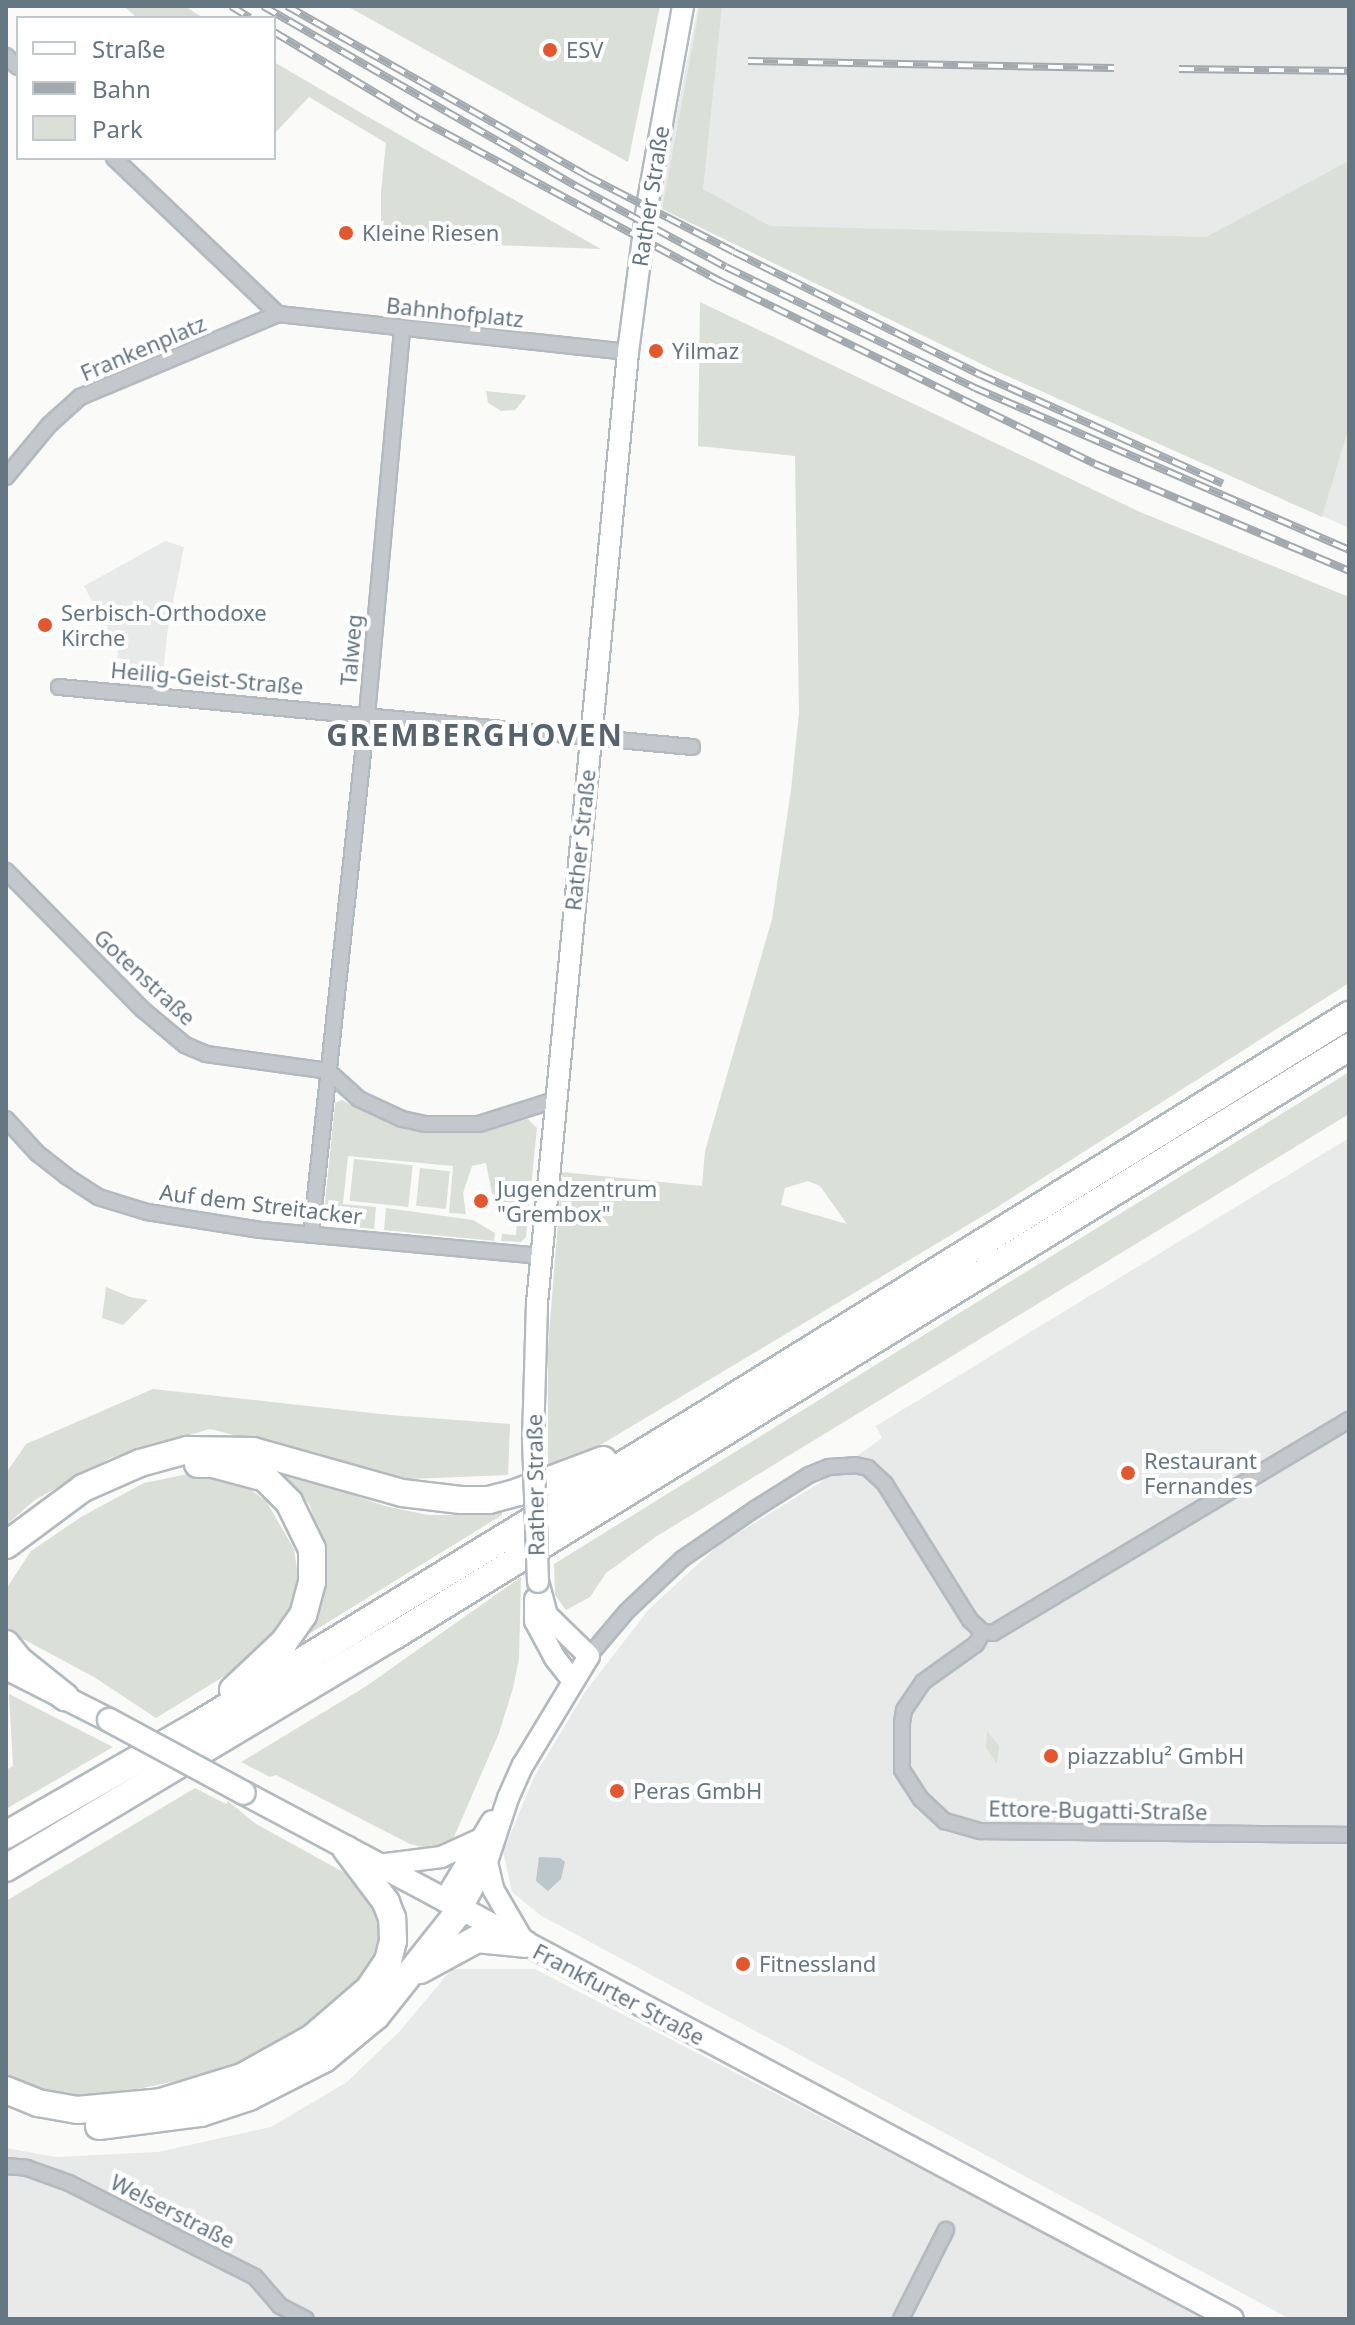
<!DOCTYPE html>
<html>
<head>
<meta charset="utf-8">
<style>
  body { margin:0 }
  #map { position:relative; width:1355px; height:2325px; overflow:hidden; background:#fafaf8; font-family:"Noto Sans",sans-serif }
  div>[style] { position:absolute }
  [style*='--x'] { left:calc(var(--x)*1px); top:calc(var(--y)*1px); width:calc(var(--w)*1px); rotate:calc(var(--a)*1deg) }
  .built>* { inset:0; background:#e8e9e9 }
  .green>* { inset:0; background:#dadfd7; transform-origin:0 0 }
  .water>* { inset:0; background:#bbc7cb }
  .roads { filter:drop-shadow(2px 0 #b3babf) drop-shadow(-2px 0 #b3babf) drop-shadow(0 2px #b3babf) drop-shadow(0 -2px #b3babf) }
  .street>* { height:14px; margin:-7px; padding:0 7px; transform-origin:7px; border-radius:7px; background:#c3c8cc }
  .secondary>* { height:20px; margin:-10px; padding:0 10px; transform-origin:10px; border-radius:10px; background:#fff }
  .primary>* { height:22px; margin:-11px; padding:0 11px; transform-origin:11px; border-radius:11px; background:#fff }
  .highway>* { height:26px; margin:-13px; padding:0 13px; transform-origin:13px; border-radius:13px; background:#fff }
  .rail>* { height:8px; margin-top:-4px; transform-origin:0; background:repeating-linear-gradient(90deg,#fff 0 15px,#a2aab0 0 30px); box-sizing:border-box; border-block:2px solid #a2aab0 }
  .bridges { filter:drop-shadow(2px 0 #b3babf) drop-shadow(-2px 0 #b3babf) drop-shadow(0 2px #b3babf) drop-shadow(0 -2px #b3babf) }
  .secondary-bridge>* { height:20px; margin:-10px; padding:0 10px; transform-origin:10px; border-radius:10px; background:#fff }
  .primary-bridge>* { height:22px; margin:-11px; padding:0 11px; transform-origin:11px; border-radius:11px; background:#fff }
  .dots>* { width:22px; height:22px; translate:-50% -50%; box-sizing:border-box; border:4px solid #fff; border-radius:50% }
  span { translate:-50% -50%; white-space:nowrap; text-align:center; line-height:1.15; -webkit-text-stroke:8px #fff; paint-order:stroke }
  .poi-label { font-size:22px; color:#657683 }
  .left { translate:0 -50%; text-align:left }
  .street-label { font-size:22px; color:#657683 }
  .district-label { font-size:30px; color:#57646e; font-weight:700; letter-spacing:2px }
  .frame { position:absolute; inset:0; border:8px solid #657683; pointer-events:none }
  .legend { position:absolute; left:16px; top:16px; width:260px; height:144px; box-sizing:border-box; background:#fff; border:2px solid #c1c8cd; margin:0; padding:10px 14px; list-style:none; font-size:24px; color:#657683 }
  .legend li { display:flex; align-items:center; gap:16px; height:40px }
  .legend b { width:40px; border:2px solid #c1c8cd }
</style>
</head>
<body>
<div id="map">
  <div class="built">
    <div style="clip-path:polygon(698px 6px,1349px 6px,1349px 528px,994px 370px,687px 205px,658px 207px)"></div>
    <div style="clip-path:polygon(165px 541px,184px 547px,168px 627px,161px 690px,115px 685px,118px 651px,84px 586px)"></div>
    <div style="clip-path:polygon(1349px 1138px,1349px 2319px,1290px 2319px,540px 1915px,512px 1892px,503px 1852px,534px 1777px,585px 1692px,649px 1609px,720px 1544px,818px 1484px,882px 1438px,876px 1426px)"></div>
    <div style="clip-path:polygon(452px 1969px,535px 1969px,1037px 2229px,1202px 2319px,6px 2319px,6px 2148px,56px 2157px,158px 2152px,271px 2127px,347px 2082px,399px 2032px)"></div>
  </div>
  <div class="green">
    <div style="clip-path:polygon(124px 6px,185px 6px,203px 18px,137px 18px)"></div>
    <div style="clip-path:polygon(347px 6px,660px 6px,628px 162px,354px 10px)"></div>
    <div style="clip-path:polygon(700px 6px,722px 6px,703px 189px,770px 226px,1206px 237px,1349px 161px,1349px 426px,1322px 517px,994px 370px,662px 209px)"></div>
    <div style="clip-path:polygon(274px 62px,363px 114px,601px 249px,381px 241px,381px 192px,386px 143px,309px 97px,274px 134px)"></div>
    <div style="clip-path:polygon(evenodd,700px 302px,1140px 512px,1349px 597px,1349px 983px,991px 1211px,602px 1444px,548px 1467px,548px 1347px,562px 1172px,702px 1186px,705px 1151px,772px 919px,791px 790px,799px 713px,795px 456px,698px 446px,700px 302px,808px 1181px,820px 1186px,847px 1224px,781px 1205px,785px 1188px,808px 1181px)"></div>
    <div style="clip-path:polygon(486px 391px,526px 395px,525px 398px,515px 410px,501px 411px,488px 403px)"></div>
    <div style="clip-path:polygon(1349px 1072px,1349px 1114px,657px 1536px,606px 1573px,590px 1597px,566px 1610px,555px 1595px,554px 1564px)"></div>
    <div style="clip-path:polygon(342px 1100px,396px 1127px,429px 1133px,471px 1133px,528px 1119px,537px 1128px,526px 1237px,521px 1242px,501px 1241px,502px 1234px,516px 1235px,518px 1202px,494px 1204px,486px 1163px,472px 1166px,463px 1193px,466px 1214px,449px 1213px,453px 1166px,348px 1156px,343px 1204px,376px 1207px,374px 1229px,336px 1225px,324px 1214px,335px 1103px)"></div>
    <div style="left:354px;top:1159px;width:59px;height:42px;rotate:6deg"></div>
    <div style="left:420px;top:1168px;width:30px;height:38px;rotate:6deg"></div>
    <div style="clip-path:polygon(386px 1208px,473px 1220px,495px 1233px,494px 1241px,384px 1230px)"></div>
    <div style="clip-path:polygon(106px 1287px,130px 1297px,148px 1300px,123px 1325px,102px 1318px)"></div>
    <div style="clip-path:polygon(153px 1389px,390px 1415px,510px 1424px,508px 1475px,410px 1479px,210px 1429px,110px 1458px,35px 1500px,6px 1525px,6px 1473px,26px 1444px)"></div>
    <div style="clip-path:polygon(253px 1461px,385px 1506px,428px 1515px,462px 1515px,502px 1507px,502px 1515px,299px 1640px,316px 1619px,324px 1587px,325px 1548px,309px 1504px,285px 1481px)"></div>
    <div style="clip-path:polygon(198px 1472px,233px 1477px,266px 1501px,294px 1549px,299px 1583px,289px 1616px,275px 1637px,249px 1661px,156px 1718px,94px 1677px,8px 1631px,6px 1589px,31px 1551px,81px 1517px,144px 1483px)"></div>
    <div style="clip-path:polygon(521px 1577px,519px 1659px,513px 1688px,499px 1733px,454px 1837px,431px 1849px,410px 1844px,276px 1775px,270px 1777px,241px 1762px,365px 1687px)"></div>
    <div style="clip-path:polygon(9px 1694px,113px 1747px,6px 1809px,6px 1770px,13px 1766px)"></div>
    <div style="clip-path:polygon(987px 1731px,999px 1746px,997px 1764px,986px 1748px)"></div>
    <div style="clip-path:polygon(195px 1788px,226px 1804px,228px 1801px,256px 1824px,354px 1878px,383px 1918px,379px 1960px,323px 2018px,231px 2070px,93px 2098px,51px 2095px,6px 2078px,6px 1901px)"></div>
  </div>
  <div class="water">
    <div style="clip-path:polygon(539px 1857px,560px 1858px,565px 1862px,561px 1879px,548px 1891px,536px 1881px)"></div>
  </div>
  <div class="roads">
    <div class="street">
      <div style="--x:6;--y:56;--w:16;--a:43"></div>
      <div style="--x:114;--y:158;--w:226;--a:43.6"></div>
      <div style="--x:278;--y:314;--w:352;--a:6.2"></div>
      <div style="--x:6;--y:477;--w:67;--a:-50.4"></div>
      <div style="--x:49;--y:425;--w:42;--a:-42.1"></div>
      <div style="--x:80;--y:397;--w:215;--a:-22.7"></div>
      <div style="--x:59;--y:687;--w:636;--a:5.41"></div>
      <div style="--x:6;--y:871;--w:194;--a:45.4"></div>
      <div style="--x:142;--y:1009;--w:56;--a:39.9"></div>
      <div style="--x:185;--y:1045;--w:23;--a:23"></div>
      <div style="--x:206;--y:1054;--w:123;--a:7.9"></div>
      <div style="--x:328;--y:1071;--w:42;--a:42.1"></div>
      <div style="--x:359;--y:1099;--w:47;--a:24.9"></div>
      <div style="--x:402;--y:1119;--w:24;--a:12"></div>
      <div style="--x:425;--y:1124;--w:54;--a:0"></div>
      <div style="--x:479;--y:1124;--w:83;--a:-17.6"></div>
      <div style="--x:6;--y:1119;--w:46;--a:47.6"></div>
      <div style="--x:37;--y:1153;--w:37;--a:38"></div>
      <div style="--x:66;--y:1176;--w:38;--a:33"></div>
      <div style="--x:98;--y:1197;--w:51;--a:17"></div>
      <div style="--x:147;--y:1212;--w:115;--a:9"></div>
      <div style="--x:261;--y:1230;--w:281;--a:5.3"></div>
      <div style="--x:311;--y:1235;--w:523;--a:-83.85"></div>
      <div style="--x:367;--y:715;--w:389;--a:-84.8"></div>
      <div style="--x:983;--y:1632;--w:14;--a:120"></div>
      <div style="--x:976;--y:1644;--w:65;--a:144.4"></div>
      <div style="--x:923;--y:1682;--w:34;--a:124"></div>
      <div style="--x:904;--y:1710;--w:12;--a:99"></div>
      <div style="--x:902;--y:1722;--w:48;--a:90"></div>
      <div style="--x:902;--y:1770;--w:35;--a:57"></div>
      <div style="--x:921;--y:1799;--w:33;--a:43"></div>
      <div style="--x:945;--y:1821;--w:37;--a:16"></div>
      <div style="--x:981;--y:1831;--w:368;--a:0.6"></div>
      <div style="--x:589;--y:1656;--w:57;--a:-49.9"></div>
      <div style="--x:626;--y:1612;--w:77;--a:-43.4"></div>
      <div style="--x:682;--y:1559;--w:88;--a:-34.4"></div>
      <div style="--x:755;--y:1509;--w:64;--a:-32.2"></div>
      <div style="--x:809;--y:1475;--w:22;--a:-22"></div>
      <div style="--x:829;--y:1467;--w:26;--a:-4"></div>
      <div style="--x:855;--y:1465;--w:13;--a:13"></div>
      <div style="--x:868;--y:1468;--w:23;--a:43"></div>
      <div style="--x:885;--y:1484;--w:160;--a:58"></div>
      <div style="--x:970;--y:1620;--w:18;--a:43"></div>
      <div style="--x:983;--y:1632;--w:10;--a:6"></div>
      <div style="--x:993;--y:1633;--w:415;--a:-30.9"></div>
      <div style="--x:6;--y:2166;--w:21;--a:5"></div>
      <div style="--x:27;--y:2168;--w:45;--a:19.7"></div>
      <div style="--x:69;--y:2183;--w:208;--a:26.8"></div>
      <div style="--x:255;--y:2277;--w:38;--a:49"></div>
      <div style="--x:280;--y:2306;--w:29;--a:27"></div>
      <div style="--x:901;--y:2319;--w:100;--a:-63.2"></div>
    </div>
    <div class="secondary">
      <div style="--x:533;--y:1439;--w:136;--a:-88.3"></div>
      <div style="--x:537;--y:1303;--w:955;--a:-84.53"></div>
      <div style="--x:628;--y:352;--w:152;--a:-82.5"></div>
      <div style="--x:648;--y:201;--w:198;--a:-79.8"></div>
      <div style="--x:535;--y:1599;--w:22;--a:90"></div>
      <div style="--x:535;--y:1621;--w:42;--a:61.6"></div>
      <div style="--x:555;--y:1658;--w:28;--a:52"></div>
      <div style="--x:487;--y:1862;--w:28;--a:77"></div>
      <div style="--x:493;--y:1889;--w:64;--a:59.8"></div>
      <div style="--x:378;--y:1865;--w:64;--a:-7.2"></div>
      <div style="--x:441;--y:1857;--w:44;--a:-24.2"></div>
      <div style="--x:444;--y:1901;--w:93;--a:-59"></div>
      <div style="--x:462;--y:1908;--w:52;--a:-61.5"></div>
      <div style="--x:487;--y:1862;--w:67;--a:-71.8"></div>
      <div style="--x:508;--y:1798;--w:36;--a:-66"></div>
      <div style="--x:523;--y:1765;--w:127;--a:-58.8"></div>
      <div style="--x:589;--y:1656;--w:59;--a:-135.7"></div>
      <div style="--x:547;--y:1615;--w:34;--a:-105"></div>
    </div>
    <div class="primary">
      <div style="--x:6;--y:1668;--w:115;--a:26.8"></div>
      <div style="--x:244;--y:1793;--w:1119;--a:28.03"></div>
    </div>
    <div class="highway">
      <div style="--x:198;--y:1464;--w:15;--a:0"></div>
      <div style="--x:213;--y:1464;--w:54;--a:15.1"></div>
      <div style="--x:265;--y:1478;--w:34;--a:45"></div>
      <div style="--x:289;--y:1502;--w:52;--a:63.9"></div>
      <div style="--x:312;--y:1549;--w:33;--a:90"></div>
      <div style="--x:312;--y:1582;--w:34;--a:105"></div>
      <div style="--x:303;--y:1615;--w:33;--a:125"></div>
      <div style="--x:284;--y:1642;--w:70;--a:136.7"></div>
      <div style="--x:6;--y:1545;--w:96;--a:-36.5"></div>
      <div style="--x:83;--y:1488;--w:62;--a:-23.7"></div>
      <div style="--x:140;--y:1463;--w:49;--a:-15.5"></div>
      <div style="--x:187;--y:1450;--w:66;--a:0.9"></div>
      <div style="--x:253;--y:1451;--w:155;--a:15.7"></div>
      <div style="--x:402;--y:1493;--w:59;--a:6.8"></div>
      <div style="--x:461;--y:1500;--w:28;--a:0"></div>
      <div style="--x:489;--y:1500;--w:30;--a:-15"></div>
      <div style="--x:518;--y:1492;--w:91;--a:-20.6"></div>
      <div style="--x:6;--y:1644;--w:22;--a:51"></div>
      <div style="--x:20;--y:1661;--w:58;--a:38.7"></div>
      <div style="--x:6;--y:1835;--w:223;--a:-29.9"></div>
      <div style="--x:199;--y:1724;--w:600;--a:-31.44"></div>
      <div style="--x:711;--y:1411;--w:751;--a:-31.83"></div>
      <div style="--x:6;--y:1868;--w:452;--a:-30.9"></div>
      <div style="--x:394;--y:1636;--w:1122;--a:-31.66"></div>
      <div style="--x:420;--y:1970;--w:65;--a:-28.5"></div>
      <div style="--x:477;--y:1939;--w:48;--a:5.9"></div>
      <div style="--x:6;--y:2090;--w:35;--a:22"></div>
      <div style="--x:38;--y:2103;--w:40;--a:10"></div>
      <div style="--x:77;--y:2110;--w:84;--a:-5.4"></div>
      <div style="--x:161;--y:2102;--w:85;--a:-17.2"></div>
      <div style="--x:242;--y:2077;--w:80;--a:-29.1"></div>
      <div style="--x:312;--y:2038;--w:75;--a:-40.7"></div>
      <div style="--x:369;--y:1989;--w:34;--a:-56"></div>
      <div style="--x:388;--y:1961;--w:21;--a:-76"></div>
      <div style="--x:393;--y:1941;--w:23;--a:-92"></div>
      <div style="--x:392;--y:1918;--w:17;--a:-111"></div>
      <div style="--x:386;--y:1902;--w:66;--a:-127"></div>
      <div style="--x:99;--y:2126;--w:103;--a:-7.3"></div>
      <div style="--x:201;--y:2113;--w:51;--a:-18.4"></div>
      <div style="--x:249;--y:2097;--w:84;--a:-26.9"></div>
      <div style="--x:324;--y:2059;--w:67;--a:-39.6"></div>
      <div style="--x:376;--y:2016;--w:138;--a:-51.5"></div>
    </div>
  </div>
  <div class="rail">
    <div style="--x:231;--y:6;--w:22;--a:32"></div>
    <div style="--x:263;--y:6;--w:361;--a:29.9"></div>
    <div style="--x:576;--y:186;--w:170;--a:28.4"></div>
    <div style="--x:726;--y:267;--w:277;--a:25.9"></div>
    <div style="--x:975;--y:388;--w:408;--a:23.4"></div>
    <div style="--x:287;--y:6;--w:345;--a:29.5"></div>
    <div style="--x:587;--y:176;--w:165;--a:27.3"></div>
    <div style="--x:734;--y:252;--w:276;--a:26.5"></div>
    <div style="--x:981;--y:375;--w:265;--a:24.2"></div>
    <div style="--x:274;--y:32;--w:169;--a:31"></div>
    <div style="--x:419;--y:119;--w:342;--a:28.3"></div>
    <div style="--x:720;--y:281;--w:417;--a:26"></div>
    <div style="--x:1095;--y:464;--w:276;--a:22.8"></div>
    <div style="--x:748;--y:61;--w:366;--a:1.1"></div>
    <div style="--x:1179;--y:69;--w:170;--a:0.7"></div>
  </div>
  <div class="bridges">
    <div class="secondary-bridge">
      <div style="--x:533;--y:1439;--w:143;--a:88"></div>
    </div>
    <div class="primary-bridge">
      <div style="--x:109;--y:1720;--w:153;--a:28.4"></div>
    </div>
  </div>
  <div class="dots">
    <div style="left:550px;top:50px;background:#e4572e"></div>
    <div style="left:346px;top:233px;background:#e4572e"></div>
    <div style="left:656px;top:351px;background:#e4572e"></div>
    <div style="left:45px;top:625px;background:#e4572e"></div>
    <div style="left:481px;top:1201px;background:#e4572e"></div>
    <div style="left:1128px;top:1473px;background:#e4572e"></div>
    <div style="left:1051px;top:1756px;background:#e4572e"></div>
    <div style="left:617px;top:1791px;background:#e4572e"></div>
    <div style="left:743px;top:1964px;background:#e4572e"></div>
  </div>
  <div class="poi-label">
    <span class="left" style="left:566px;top:50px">ESV</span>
    <span class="left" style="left:362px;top:233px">Kleine Riesen</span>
    <span class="left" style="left:672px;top:351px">Yilmaz</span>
    <span class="left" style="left:61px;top:625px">Serbisch-Orthodoxe<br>Kirche</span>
    <span class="left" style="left:497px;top:1201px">Jugendzentrum<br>"Grembox"</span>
    <span class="left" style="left:1144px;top:1473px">Restaurant<br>Fernandes</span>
    <span class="left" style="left:1067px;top:1756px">piazzablu² GmbH</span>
    <span class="left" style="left:633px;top:1791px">Peras GmbH</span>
    <span class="left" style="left:759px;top:1964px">Fitnessland</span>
  </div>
  <div class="street-label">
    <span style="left:650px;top:196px;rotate:-81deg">Rather Straße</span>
    <span style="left:455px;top:312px;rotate:6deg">Bahnhofplatz</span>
    <span style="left:143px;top:348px;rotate:-23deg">Frankenplatz</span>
    <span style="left:351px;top:650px;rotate:-85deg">Talweg</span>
    <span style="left:207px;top:678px;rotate:5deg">Heilig-Geist-Straße</span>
    <span style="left:580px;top:840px;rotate:-84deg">Rather Straße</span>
    <span style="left:145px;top:977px;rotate:43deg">Gotenstraße</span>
    <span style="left:261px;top:1204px;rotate:7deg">Auf dem Streitacker</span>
    <span style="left:535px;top:1485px;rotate:-91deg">Rather Straße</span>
    <span style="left:1098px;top:1810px;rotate:1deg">Ettore-Bugatti-Straße</span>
    <span style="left:619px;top:1994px;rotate:28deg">Frankfurter Straße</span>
    <span style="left:173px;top:2211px;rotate:27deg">Welserstraße</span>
  </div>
  <div class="district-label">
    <span style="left:475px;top:735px">GREMBERGHOVEN</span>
  </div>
  <div class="frame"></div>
  <ul class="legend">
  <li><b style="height:10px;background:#fff"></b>Straße</li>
  <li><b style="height:10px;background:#a2aab0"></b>Bahn</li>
  <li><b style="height:22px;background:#dadfd7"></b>Park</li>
  </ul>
</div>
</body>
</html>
